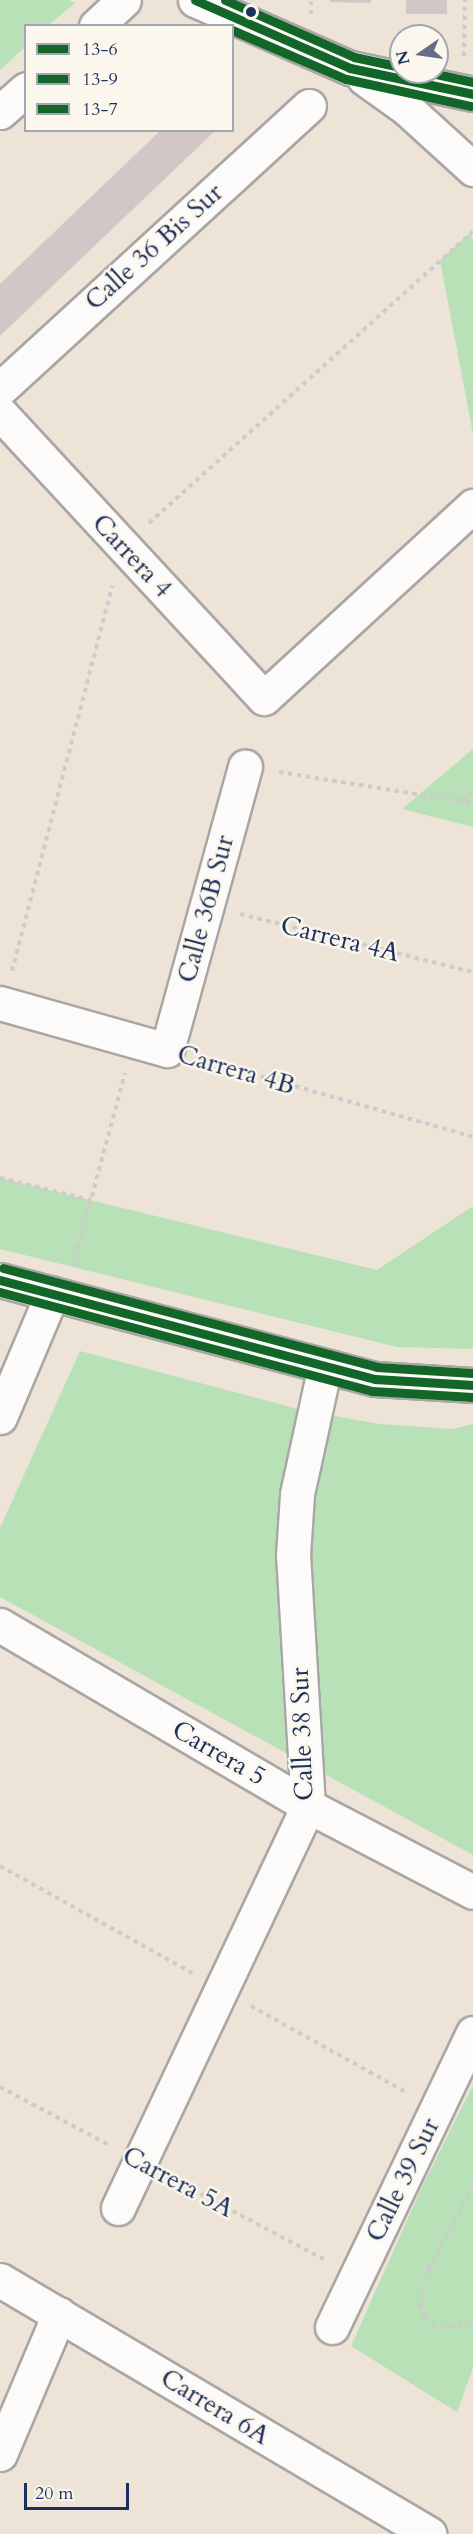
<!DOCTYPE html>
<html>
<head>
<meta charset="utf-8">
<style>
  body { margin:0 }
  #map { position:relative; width:473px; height:2534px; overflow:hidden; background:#eee3d7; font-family:Cardo,serif }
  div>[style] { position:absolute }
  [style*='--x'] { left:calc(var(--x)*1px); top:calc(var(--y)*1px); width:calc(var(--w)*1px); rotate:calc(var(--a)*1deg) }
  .green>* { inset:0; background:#b9e1b8 }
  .building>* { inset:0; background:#d2c6c7; transform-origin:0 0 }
  .path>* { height:4px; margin-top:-2px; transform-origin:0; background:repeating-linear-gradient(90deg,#cdcbcc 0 4.5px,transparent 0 9px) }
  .roads { filter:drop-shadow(2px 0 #a9a6a5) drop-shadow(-2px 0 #a9a6a5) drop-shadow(0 2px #a9a6a5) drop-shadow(0 -2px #a9a6a5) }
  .minor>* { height:33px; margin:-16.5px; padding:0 16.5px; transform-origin:16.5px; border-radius:16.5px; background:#fcfbf9 }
  .major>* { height:33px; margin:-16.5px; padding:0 16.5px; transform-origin:16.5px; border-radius:16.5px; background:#fcfbf9 }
  .bus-1>* { height:9px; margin:-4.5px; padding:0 4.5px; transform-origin:4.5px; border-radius:4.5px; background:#126628 }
  .bus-2>* { height:9px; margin:-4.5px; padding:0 4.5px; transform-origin:4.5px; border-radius:4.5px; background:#126628 }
  .bus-3>* { height:9px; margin:-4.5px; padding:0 4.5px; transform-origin:4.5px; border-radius:4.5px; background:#126628 }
  .dots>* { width:16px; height:16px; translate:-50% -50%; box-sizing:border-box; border:3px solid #fbf7ec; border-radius:50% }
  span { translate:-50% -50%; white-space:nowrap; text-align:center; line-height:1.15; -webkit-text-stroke:5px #fbf7ec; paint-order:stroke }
  .street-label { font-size:26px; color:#1b2f5e }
  .legend { position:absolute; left:24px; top:24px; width:210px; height:108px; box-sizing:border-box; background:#fbf7ec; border:2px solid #a1a7b3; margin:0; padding:8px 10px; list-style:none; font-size:18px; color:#1b2f5e }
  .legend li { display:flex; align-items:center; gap:12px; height:30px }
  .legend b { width:30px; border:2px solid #a1a7b3 }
  .north { position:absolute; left:389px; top:24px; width:60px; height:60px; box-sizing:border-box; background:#fbf7ec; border:2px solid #a1a7b3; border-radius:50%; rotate:257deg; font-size:16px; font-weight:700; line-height:24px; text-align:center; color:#1b2f5e }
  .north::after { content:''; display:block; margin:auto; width:21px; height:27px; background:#656e88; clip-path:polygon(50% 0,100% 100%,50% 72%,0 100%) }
  .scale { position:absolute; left:24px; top:2483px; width:105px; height:27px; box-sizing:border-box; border:3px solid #1b2f5e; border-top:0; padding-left:8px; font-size:18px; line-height:21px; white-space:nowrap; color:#1b2f5e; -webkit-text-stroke:4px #fbf7ec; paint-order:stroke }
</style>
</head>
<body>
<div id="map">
  <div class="green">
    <div style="clip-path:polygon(0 0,69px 0,75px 3px,49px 25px,26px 26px,25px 47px,0 70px)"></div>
    <div style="clip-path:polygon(470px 233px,473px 240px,473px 434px,440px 260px)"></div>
    <div style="clip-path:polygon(473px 749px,473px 827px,402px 809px)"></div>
    <div style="clip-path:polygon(0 1178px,377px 1270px,473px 1206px,473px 1349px,397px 1347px,0 1249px)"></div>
    <div style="clip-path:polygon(80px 1351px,306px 1411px,380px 1424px,452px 1429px,473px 1424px,473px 1855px,0 1597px,0 1528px)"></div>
    <div style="clip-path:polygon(473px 2085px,473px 2368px,457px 2412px,351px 2346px,421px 2189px)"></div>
  </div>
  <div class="building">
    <div style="clip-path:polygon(330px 0,371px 0,371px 3px,330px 2px)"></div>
    <div style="left:406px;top:0;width:41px;height:14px"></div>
    <div style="clip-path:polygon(161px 130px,216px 130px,0 336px,0 284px)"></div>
  </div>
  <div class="path">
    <div style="--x:311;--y:14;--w:14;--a:-90"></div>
    <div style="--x:464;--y:56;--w:56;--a:-89"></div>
    <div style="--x:149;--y:523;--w:436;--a:-42"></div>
    <div style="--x:279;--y:772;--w:196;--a:9.1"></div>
    <div style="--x:462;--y:800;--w:14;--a:-39"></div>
    <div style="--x:240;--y:914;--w:240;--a:14"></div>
    <div style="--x:12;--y:971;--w:398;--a:-75.4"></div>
    <div style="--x:200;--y:1059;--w:284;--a:15.9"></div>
    <div style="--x:0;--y:1178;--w:94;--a:13.6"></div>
    <div style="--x:73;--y:1266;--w:200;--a:-74.9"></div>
    <div style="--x:0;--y:1866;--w:220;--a:29.1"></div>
    <div style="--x:251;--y:2006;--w:179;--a:29.1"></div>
    <div style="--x:0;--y:2087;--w:123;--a:28"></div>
    <div style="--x:169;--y:2177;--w:179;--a:28"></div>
    <div style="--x:473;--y:2186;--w:93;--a:118.2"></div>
    <div style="--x:429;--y:2268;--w:37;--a:104"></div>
    <div style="--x:420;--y:2304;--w:15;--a:74"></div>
    <div style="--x:424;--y:2318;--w:19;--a:32"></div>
    <div style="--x:440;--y:2328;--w:34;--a:-10"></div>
  </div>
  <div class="roads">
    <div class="minor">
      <div style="--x:96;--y:26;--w:38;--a:-43"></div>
      <div style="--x:0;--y:112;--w:35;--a:-41"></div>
      <div style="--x:0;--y:389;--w:419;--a:-42.5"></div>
      <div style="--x:0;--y:413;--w:388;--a:47.2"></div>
      <div style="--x:264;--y:698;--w:284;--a:-42.6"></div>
      <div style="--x:0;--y:1003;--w:173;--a:15.7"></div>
      <div style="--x:167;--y:1050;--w:294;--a:-74.6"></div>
      <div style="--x:0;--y:1417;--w:134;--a:-67.1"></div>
      <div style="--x:0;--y:1625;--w:357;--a:30.4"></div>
      <div style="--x:308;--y:1806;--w:186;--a:27.5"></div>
      <div style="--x:118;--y:2208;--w:445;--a:-64.7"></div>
      <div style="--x:308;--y:1806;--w:251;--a:-93.4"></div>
      <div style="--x:293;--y:1555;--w:61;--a:-86.2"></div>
      <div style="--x:297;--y:1494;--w:131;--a:-77.7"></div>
      <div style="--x:0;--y:2280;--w:499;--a:30.6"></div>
      <div style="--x:332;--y:2327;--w:326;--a:-64.4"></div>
      <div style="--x:0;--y:2454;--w:152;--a:-67.1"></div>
    </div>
    <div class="major">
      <div style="--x:195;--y:0;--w:169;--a:23.7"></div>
      <div style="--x:350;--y:68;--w:126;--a:11.9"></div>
      <div style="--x:364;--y:78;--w:52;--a:35.5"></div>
      <div style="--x:406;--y:108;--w:91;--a:42.3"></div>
      <div style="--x:0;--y:1280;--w:388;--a:14.8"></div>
      <div style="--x:375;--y:1379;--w:98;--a:3.5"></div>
    </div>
  </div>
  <div class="bus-1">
    <div style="--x:195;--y:0;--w:169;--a:23.7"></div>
    <div style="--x:350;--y:68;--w:126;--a:11.9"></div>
    <div style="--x:0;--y:1280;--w:388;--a:14.8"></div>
    <div style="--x:375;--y:1379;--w:98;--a:3.5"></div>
  </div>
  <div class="bus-2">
    <div style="--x:232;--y:30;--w:124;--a:23.3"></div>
    <div style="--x:346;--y:79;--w:128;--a:12.2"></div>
    <div style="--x:0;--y:1292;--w:385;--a:14.9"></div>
    <div style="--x:372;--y:1391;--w:100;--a:3.4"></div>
  </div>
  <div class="bus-3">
    <div style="--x:225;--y:0;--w:141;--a:23.8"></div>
    <div style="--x:354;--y:57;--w:48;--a:12"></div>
    <div style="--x:427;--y:72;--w:47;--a:12.3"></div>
    <div style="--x:3;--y:1268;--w:387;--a:14.8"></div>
    <div style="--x:377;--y:1367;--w:96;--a:3.6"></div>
  </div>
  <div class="dots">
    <div style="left:251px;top:12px;background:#1b2f5e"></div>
  </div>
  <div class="street-label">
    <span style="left:154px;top:247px;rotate:-42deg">Calle 36 Bis Sur</span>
    <span style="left:132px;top:556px;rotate:47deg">Carrera 4</span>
    <span style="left:206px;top:909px;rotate:-75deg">Calle 36B Sur</span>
    <span style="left:340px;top:939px;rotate:14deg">Carrera 4A</span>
    <span style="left:236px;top:1070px;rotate:16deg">Carrera 4B</span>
    <span style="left:302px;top:1734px;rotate:-92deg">Calle 38 Sur</span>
    <span style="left:219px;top:1753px;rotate:30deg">Carrera 5</span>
    <span style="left:403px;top:2180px;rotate:-64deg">Calle 39 Sur</span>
    <span style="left:178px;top:2182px;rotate:28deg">Carrera 5A</span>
    <span style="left:215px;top:2407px;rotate:31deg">Carrera 6A</span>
  </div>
  <ul class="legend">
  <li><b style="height:8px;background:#126628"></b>13-6</li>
  <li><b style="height:8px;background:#126628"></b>13-9</li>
  <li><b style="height:8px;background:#126628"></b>13-7</li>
  </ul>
  <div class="north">N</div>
  <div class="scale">20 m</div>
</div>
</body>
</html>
